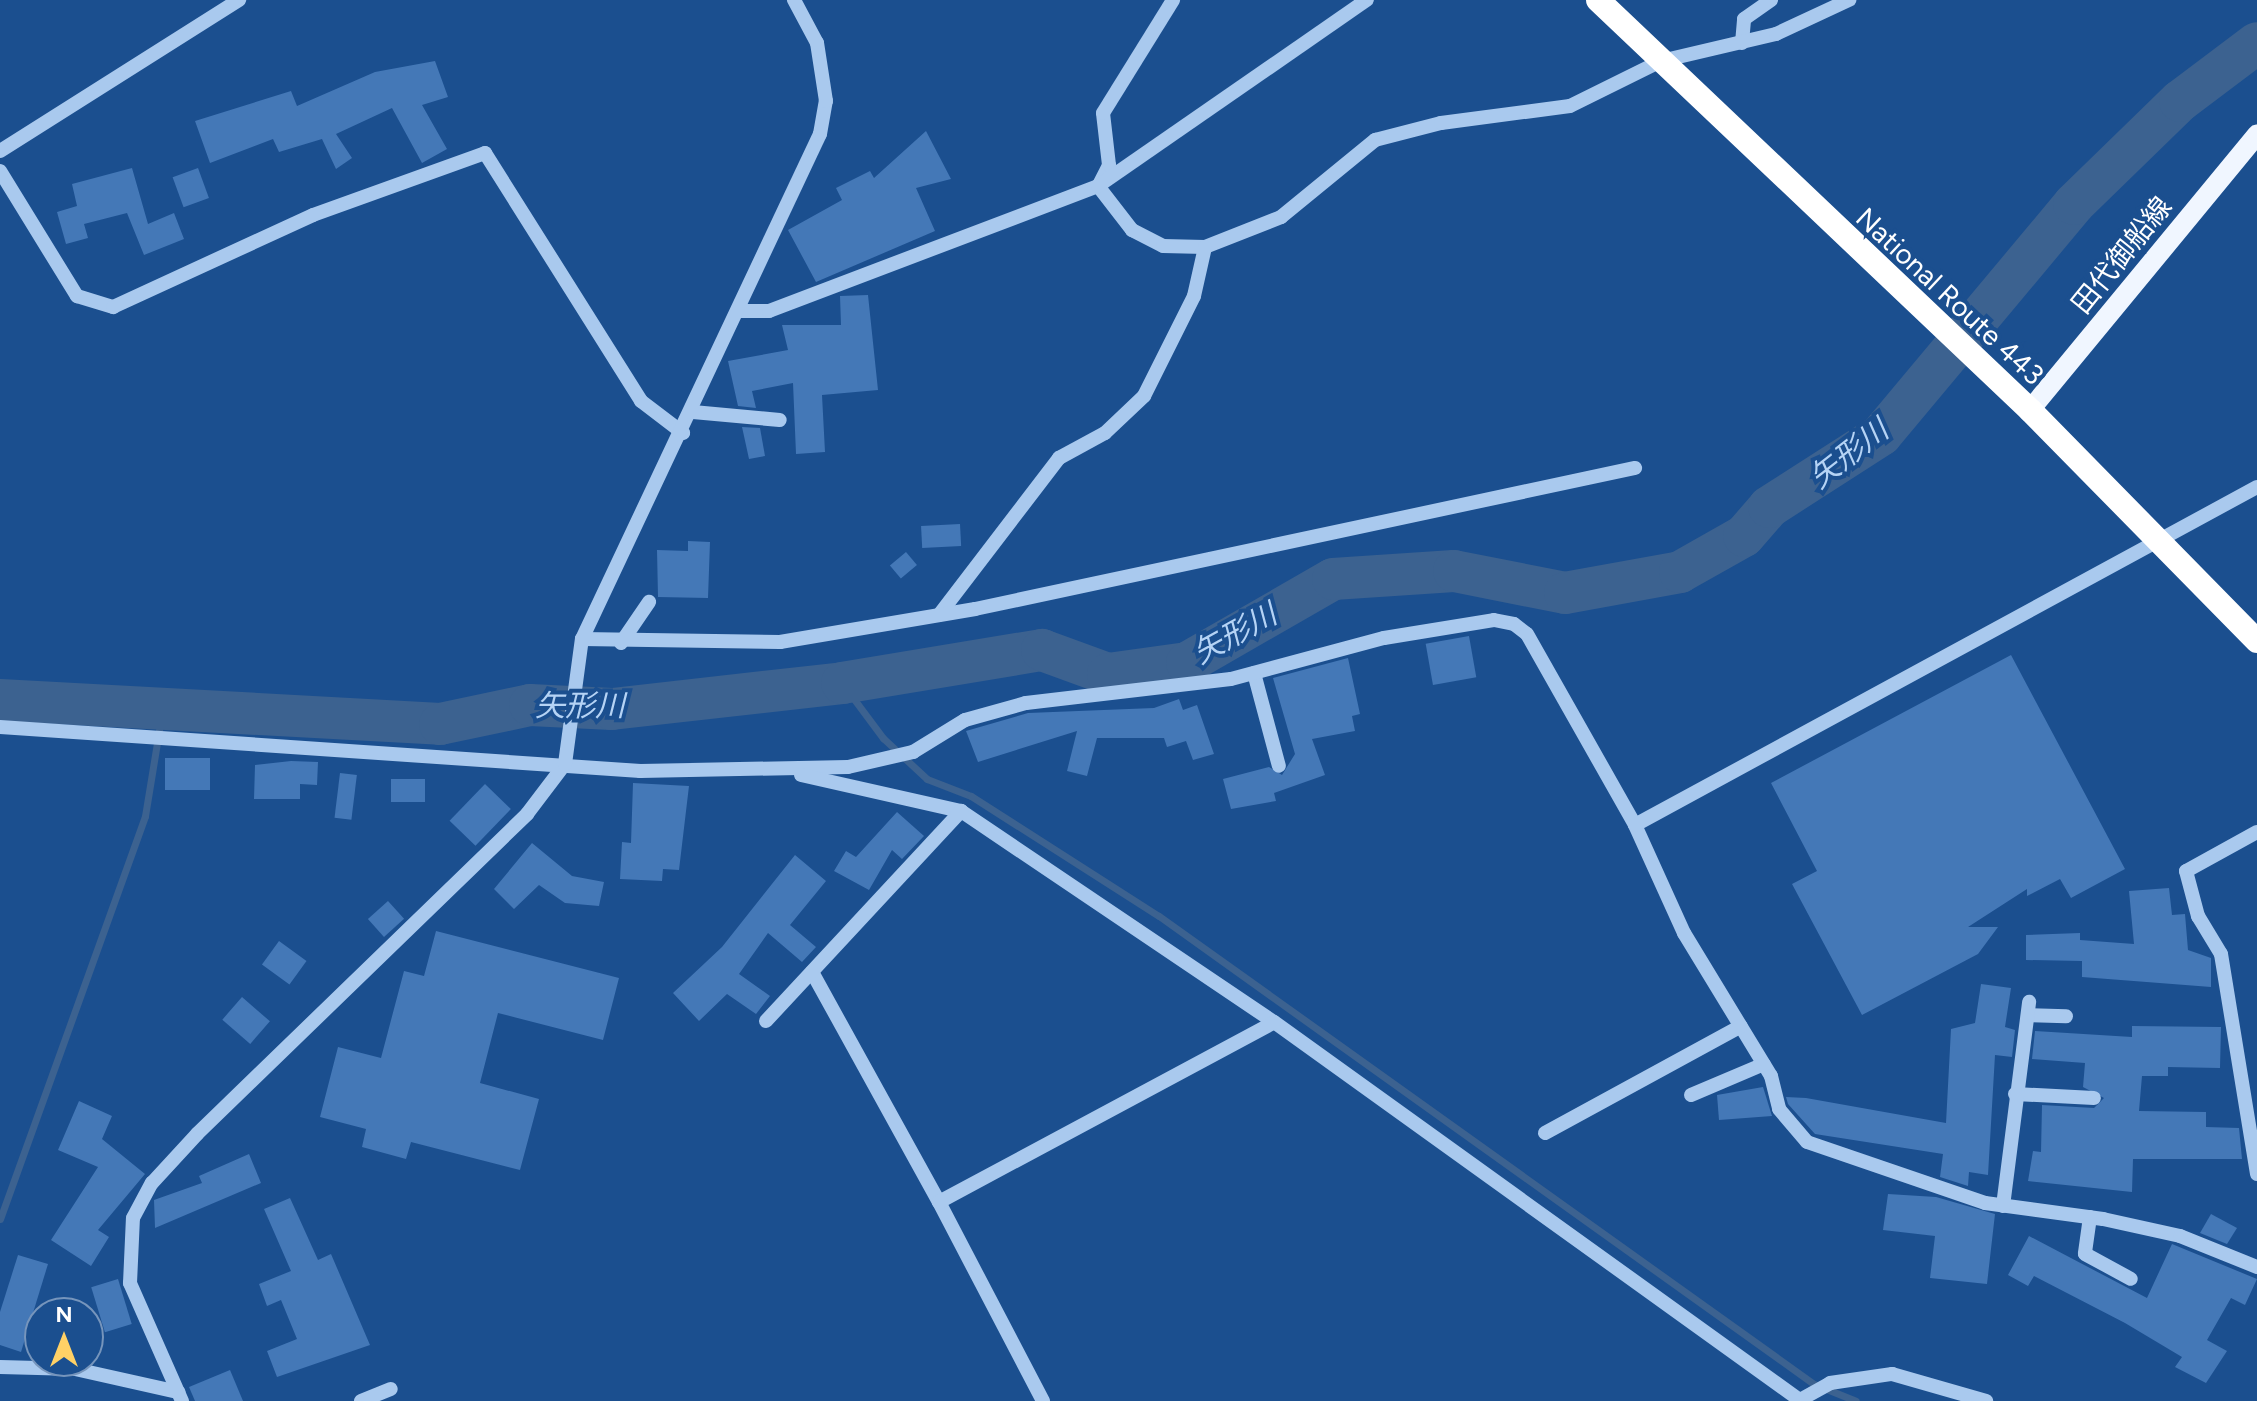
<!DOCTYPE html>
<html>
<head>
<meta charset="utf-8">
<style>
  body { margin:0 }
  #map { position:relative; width:2257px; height:1401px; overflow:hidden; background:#1b4f8f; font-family:Figtree,"Noto Sans JP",sans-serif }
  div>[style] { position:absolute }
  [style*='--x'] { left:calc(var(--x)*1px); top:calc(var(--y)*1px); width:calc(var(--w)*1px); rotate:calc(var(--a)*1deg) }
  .stream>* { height:7px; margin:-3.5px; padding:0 3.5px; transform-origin:3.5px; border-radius:3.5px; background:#3c6290 }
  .river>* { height:42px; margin:-21px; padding:0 21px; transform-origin:21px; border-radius:21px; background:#3c6290 }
  .building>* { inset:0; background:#4478b7; transform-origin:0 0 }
  .minor>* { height:14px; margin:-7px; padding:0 7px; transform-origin:7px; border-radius:7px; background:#a9c9ee }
  .major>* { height:20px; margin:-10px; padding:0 10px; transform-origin:10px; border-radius:10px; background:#f0f6ff }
  .highway>* { height:24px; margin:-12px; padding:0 12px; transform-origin:12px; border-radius:12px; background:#fff }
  span { translate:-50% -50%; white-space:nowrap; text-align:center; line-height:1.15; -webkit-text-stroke:8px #1b4f8f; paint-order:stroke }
  .street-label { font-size:28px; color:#fff }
  .water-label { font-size:30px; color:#b5d3f5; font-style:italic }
  .north { position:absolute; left:24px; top:1297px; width:80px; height:80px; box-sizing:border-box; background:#1b4f8f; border:2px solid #7695bc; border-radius:50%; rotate:0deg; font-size:22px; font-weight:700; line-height:32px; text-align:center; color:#fff }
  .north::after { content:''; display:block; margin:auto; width:28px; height:36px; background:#ffd166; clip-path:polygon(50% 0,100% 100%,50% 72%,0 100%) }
</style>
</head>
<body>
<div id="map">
  <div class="stream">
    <div style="--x:842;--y:683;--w:69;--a:53.3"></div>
    <div style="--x:883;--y:738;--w:60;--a:43"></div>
    <div style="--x:927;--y:779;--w:47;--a:21.1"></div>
    <div style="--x:971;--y:796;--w:223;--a:32.6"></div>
    <div style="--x:1159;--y:916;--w:805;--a:35.55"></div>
    <div style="--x:1814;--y:1384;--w:45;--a:22"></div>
    <div style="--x:0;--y:1219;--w:428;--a:-70.2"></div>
    <div style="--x:145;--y:816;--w:93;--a:-80.7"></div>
    <div style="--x:160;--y:724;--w:23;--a:-52"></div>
  </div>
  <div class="river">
    <div style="--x:0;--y:700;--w:441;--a:3.1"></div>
    <div style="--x:440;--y:724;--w:92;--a:-11.9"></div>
    <div style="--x:530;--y:705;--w:82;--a:2.8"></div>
    <div style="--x:612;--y:709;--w:231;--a:-6.4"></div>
    <div style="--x:842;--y:683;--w:203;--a:-9.4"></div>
    <div style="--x:1042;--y:650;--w:70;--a:20"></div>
    <div style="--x:1108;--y:674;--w:80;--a:-7.9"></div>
    <div style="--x:1187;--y:663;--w:168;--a:-29.9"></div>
    <div style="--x:1333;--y:579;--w:121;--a:-3.8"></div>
    <div style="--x:1454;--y:571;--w:113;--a:11.2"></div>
    <div style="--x:1565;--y:593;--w:117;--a:-10.3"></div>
    <div style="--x:1680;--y:572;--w:73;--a:-29.4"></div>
    <div style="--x:1744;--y:536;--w:38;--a:-49"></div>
    <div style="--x:1769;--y:507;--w:133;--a:-32.7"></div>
    <div style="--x:1881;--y:435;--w:301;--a:-50.1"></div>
    <div style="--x:2074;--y:204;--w:148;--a:-44.2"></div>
    <div style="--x:2180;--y:101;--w:96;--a:-37"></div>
  </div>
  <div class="building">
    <div style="clip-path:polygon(435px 61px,448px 97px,422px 105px,447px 149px,422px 163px,392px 108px,336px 134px,352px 158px,336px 169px,322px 139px,279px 152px,273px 139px,210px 163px,195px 121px,291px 91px,297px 106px,375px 72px)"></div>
    <div style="clip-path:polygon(926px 131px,951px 179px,916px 188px,935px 231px,816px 282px,788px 230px,842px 200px,836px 188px,870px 171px,874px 178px)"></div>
    <div style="clip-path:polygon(132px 168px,148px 224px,174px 213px,184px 239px,144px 255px,127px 213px,84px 224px,88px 238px,66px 244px,57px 212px,77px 206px,72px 184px)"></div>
    <div style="left:198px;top:168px;width:32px;height:27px;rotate:70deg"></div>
    <div style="clip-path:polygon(868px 295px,878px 390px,822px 395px,825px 452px,796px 454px,793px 383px,752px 391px,756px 408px,738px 406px,728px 361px,788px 350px,782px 325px,841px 325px,840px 296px)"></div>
    <div style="clip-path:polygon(742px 427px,760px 428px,765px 456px,749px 459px)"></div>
    <div style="left:960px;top:524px;width:22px;height:39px;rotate:87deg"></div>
    <div style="clip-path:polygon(688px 541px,710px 542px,708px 598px,658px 597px,657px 550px,688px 551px)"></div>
    <div style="left:906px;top:552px;width:17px;height:21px;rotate:50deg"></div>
    <div style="left:1469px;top:636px;width:42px;height:44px;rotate:80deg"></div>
    <div style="clip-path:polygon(2011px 655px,2125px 869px,2071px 898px,2060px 879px,2027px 896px,2027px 889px,1968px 927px,1998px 927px,1978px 954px,1862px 1015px,1792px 884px,1817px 871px,1771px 783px)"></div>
    <div style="clip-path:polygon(1348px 658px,1360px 714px,1352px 716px,1355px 731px,1312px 739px,1325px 775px,1274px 793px,1276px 801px,1231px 809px,1223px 779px,1269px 767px,1282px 775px,1295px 754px,1273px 678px)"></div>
    <div style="clip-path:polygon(1179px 699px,1183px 710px,1197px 705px,1214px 754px,1193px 760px,1186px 741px,1167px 747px,1164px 738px,1097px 738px,1087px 776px,1067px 771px,1077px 731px,978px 762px,966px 731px,1028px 713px,1154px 708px)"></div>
    <div style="left:165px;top:758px;width:45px;height:32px"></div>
    <div style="clip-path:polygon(291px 761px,318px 762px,317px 785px,300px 784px,300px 799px,254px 799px,255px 765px)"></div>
    <div style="left:340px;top:773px;width:17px;height:45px;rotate:7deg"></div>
    <div style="left:425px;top:779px;width:23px;height:34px;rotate:90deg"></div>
    <div style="clip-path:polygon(633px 783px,689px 786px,679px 870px,663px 869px,662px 881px,620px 879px,622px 842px,631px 843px)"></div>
    <div style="left:485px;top:784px;width:36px;height:51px;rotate:44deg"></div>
    <div style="clip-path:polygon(897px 812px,924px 836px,902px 859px,892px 850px,869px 890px,834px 871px,846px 851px,856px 857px)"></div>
    <div style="clip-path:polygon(532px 843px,572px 876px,604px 882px,599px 906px,565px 903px,539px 885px,514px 909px,494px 889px)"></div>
    <div style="clip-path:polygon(795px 855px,826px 881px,790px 925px,816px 947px,802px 962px,768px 933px,739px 974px,770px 996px,756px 1014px,727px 994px,699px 1021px,673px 993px,722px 947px)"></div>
    <div style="clip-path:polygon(2169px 888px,2172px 915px,2185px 914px,2188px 950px,2211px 958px,2211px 987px,2082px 977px,2082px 961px,2026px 960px,2026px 935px,2080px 933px,2080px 940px,2134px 944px,2129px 891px)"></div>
    <div style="left:388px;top:901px;width:24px;height:27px;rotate:48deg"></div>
    <div style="clip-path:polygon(436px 931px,619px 978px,603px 1040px,498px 1013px,480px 1083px,539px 1099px,520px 1170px,411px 1142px,406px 1159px,362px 1147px,366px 1129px,320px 1117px,338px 1047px,381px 1058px,404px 971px,424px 976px)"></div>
    <div style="left:279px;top:941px;width:34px;height:29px;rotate:36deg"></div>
    <div style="clip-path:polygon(1981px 984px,2011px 988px,2005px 1027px,2015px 1030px,2012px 1057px,1995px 1055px,1988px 1175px,1969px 1172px,1968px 1186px,1940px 1177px,1943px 1154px,1815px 1134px,1788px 1104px,1786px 1097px,1806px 1098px,1946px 1123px,1951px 1029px,1975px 1023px)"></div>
    <div style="left:242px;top:997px;width:37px;height:30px;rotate:41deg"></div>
    <div style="clip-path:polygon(2132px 1026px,2221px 1027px,2220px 1068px,2168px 1067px,2168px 1076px,2142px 1076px,2139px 1111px,2206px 1112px,2206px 1127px,2239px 1128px,2242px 1159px,2133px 1159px,2132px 1192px,2028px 1181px,2033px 1151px,2041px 1152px,2042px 1105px,2094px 1108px,2104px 1098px,2083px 1087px,2085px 1063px,2032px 1059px,2035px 1031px,2132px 1037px)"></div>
    <div style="clip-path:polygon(1763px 1087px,1772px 1116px,1719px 1120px,1717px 1095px)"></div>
    <div style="clip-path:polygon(79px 1101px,112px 1116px,102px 1139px,145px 1174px,98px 1230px,109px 1237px,91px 1266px,51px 1240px,98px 1167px,58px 1150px)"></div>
    <div style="clip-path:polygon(249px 1154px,261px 1183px,155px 1228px,154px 1200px,202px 1183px,199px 1176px)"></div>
    <div style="clip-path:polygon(1888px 1194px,1936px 1197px,1995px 1214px,1987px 1284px,1930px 1278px,1935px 1236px,1883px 1230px)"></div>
    <div style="clip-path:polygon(290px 1198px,318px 1260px,331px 1254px,370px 1345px,277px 1377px,267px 1351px,297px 1339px,281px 1300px,267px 1306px,259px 1284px,291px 1271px,264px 1209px)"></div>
    <div style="clip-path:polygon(2211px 1214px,2237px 1228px,2227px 1244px,2200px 1233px)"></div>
    <div style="clip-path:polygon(2029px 1236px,2147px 1298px,2172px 1244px,2257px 1279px,2245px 1305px,2231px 1298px,2207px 1340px,2227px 1351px,2206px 1383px,2175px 1367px,2182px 1357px,2125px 1323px,2034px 1276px,2028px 1286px,2008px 1275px)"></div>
    <div style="clip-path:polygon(18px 1255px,48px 1264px,21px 1352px,0 1345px,0 1312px)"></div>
    <div style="left:118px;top:1279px;width:47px;height:28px;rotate:73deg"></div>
    <div style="clip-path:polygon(230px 1370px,243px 1401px,195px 1401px,189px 1387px)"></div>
  </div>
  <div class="minor">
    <div style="--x:1742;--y:43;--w:24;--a:-85"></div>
    <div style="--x:1744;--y:19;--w:33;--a:-35"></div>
    <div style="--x:0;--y:151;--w:283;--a:-32.3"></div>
    <div style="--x:0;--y:171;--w:147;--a:58.4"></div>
    <div style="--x:77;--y:296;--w:38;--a:17"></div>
    <div style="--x:113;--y:307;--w:220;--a:-24.7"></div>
    <div style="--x:313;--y:215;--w:183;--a:-19.8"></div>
    <div style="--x:485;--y:153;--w:293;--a:57.8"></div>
    <div style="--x:641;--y:401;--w:53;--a:37.3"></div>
    <div style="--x:1100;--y:183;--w:20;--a:-63"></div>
    <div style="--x:1109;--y:165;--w:52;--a:-96.6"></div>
    <div style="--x:1103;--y:113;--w:133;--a:-58.2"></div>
    <div style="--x:1098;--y:186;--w:56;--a:52.3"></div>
    <div style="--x:1132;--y:230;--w:35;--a:27"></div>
    <div style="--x:1163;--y:246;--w:42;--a:1.4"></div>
    <div style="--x:1205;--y:247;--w:82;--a:-21.5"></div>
    <div style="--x:1281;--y:217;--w:122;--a:-39.3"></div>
    <div style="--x:1375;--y:140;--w:68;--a:-14.4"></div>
    <div style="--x:1441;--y:123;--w:130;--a:-7.5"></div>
    <div style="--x:1570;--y:106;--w:102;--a:-26.3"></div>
    <div style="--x:1661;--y:61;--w:118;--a:-13.2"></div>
    <div style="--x:1776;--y:34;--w:81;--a:-25"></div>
    <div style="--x:740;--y:311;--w:29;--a:0"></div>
    <div style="--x:769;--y:311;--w:352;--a:-20.8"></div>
    <div style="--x:1098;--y:186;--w:327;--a:-34.7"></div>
    <div style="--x:693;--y:412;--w:87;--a:5.3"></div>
    <div style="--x:939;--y:615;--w:198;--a:-52.6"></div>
    <div style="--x:1059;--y:458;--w:52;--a:-28.5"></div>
    <div style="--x:1105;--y:433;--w:54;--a:-43.5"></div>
    <div style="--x:1144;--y:396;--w:112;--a:-63.4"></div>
    <div style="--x:1194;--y:296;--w:50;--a:-77.3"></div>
    <div style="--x:582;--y:639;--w:198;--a:0.9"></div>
    <div style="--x:780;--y:642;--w:198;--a:-9.6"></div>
    <div style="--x:975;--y:609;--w:675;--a:-12.06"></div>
    <div style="--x:621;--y:643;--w:50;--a:-55.7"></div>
    <div style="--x:1254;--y:673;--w:96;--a:75"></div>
    <div style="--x:0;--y:727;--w:642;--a:3.93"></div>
    <div style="--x:640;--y:771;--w:208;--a:-1.1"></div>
    <div style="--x:848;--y:767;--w:67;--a:-13"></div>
    <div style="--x:913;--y:752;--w:61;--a:-31.6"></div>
    <div style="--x:965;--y:720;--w:63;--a:-15.6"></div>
    <div style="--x:1026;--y:703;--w:206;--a:-6.7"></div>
    <div style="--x:1231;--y:679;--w:158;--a:-15"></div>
    <div style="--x:1384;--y:638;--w:111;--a:-9.3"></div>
    <div style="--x:1494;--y:620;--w:20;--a:11"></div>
    <div style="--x:1514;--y:624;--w:16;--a:38"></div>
    <div style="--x:1527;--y:634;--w:219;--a:60.5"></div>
    <div style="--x:1635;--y:825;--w:119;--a:65.6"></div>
    <div style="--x:1684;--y:933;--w:167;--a:58.7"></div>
    <div style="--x:1771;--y:1076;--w:34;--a:76"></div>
    <div style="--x:1779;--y:1109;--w:43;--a:49.7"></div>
    <div style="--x:1807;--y:1142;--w:188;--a:18.9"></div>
    <div style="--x:1985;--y:1203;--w:119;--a:7.7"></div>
    <div style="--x:2103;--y:1219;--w:79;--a:12.4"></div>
    <div style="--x:2180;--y:1236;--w:83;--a:21.9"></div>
    <div style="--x:801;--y:775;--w:164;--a:12.7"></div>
    <div style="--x:961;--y:811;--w:377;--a:34"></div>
    <div style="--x:1274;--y:1022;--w:649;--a:35.72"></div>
    <div style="--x:1635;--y:825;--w:708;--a:-28.52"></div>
    <div style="--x:2257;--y:832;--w:81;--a:151.2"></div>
    <div style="--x:2186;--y:871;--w:47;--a:75.1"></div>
    <div style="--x:2198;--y:916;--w:44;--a:58.8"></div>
    <div style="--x:2221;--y:954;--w:223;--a:80.7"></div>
    <div style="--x:812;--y:972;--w:263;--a:61.1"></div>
    <div style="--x:2028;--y:1015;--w:38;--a:2"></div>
    <div style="--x:766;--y:1021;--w:287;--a:-47.1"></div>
    <div style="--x:2015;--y:1094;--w:79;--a:2.9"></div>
    <div style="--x:1691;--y:1095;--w:79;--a:-23"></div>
    <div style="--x:1545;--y:1133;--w:223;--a:-28.6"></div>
    <div style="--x:2003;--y:1206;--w:206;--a:-82.7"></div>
    <div style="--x:2090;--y:1217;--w:37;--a:98"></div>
    <div style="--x:2085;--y:1254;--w:52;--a:28.5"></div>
    <div style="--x:0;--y:1367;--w:75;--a:1.5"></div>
    <div style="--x:75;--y:1369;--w:106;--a:12.6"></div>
    <div style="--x:182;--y:1401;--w:129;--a:-113.8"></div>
    <div style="--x:130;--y:1283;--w:65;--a:-87.4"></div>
    <div style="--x:133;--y:1218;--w:40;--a:-62"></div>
    <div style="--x:152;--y:1183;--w:67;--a:-47.4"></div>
    <div style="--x:197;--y:1134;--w:460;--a:-44.1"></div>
    <div style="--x:527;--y:814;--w:63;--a:-52.8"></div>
    <div style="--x:565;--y:764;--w:126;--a:-82.3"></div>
    <div style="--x:582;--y:639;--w:558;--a:-64.77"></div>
    <div style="--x:820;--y:134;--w:34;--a:-80"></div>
    <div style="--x:826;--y:101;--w:59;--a:-98.8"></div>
    <div style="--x:817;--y:43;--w:49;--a:-118.1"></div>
    <div style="--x:361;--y:1401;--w:32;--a:-22"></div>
    <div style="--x:1043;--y:1401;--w:225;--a:-117.6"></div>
    <div style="--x:939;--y:1202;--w:380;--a:-28.2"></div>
    <div style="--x:1798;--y:1401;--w:37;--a:-29"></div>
    <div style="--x:1830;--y:1383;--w:63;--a:-8.3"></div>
    <div style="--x:1892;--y:1374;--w:98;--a:16"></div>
  </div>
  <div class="major">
    <div style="--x:2030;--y:410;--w:357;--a:-50.5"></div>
  </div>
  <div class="highway">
    <div style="--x:1598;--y:0;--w:596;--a:43.5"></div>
    <div style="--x:2030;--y:410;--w:324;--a:45.5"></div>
  </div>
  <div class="street-label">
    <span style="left:2121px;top:255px;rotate:-51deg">田代御船線</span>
    <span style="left:1950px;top:296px;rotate:43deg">National Route 443</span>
  </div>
  <div class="water-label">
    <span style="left:1849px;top:454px;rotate:-38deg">矢形川</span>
    <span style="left:1235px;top:634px;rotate:-29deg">矢形川</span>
    <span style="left:580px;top:706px">矢形川</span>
  </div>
  <div class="north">N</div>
</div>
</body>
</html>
